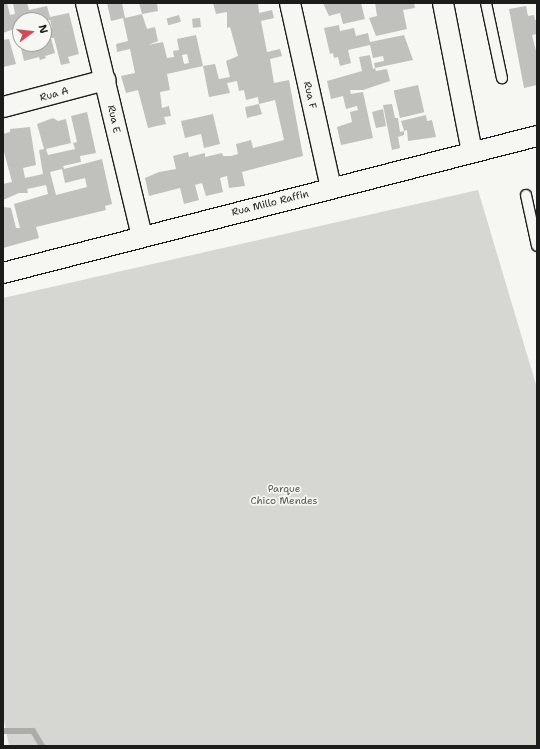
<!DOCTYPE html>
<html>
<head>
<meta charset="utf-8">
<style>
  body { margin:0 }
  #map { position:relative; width:540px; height:749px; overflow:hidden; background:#f6f6f2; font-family:"Shantell Sans",sans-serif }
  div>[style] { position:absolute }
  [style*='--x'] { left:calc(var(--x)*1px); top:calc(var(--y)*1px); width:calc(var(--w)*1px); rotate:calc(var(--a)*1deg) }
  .green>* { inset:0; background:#d6d6d2 }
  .stream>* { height:6px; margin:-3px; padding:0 3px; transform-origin:3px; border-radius:3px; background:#acaca9 }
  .building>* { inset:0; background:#c0c0bd; transform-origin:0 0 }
  .roads { filter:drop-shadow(1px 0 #1c1c1c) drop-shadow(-1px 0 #1c1c1c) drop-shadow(0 1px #1c1c1c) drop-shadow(0 -1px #1c1c1c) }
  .lane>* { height:10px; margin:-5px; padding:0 5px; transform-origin:5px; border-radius:5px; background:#f6f6f2 }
  .street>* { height:20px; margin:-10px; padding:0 10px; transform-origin:10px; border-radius:10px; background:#f6f6f2 }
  span { translate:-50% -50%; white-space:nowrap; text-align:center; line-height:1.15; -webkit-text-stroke:3.5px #f6f6f2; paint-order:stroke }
  .street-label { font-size:10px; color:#1c1c1c }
  .park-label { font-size:10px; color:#545453 }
  .frame { position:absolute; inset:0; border:4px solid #1c1c1c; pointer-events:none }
  .north { position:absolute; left:12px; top:12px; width:40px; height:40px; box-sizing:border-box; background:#f6f6f2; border:1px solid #9f9f9c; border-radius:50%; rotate:75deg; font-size:11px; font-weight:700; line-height:16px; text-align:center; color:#1c1c1c }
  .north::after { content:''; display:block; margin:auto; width:14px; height:18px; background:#d1495b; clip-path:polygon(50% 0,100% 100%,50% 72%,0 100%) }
</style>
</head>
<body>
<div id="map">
  <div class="green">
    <div style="clip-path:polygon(478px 190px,537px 388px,537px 746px,9px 746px,3px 715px,3px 298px)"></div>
  </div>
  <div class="stream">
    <div style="--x:3;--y:731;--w:30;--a:0"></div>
    <div style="--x:33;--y:731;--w:17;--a:59"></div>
  </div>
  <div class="building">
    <div style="clip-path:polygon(3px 3px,7px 3px,10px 15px,15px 14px,13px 3px,27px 3px,29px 10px,47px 6px,50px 17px,69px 13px,79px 54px,68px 57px,70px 63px,61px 65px,54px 38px,51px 38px,55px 53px,45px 56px,46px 58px,40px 60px,39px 57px,24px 61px,20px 44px,44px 44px,44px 30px,52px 28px,50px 20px,20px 20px,20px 27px,3px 33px)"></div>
    <div style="clip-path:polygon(evenodd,107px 3px,122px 3px,125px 18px,142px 14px,139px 3px,157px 3px,158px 11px,142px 14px,147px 29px,155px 27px,158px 41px,148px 45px,163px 42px,167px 58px,174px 57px,173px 51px,179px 50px,177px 39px,196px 35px,203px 66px,167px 74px,170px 90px,160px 92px,162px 108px,169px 106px,171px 116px,164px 117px,166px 124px,148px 128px,138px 90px,126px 93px,121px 76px,135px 73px,130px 49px,117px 52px,116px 44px,128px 41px,123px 18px,111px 21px,107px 3px,187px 54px,189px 63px,184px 64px,182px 55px,187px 54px)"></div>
    <div style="clip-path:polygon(213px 3px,258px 3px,259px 13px,272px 10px,274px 18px,261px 21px,267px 52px,280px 49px,282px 56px,270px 59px,274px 83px,289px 80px,303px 156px,242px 172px,245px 186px,229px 188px,227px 176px,220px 178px,223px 192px,206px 196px,202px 183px,195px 185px,199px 200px,184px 204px,180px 188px,149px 196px,145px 178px,159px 172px,176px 169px,173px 156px,188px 152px,189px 157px,205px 153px,205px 157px,222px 153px,223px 156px,231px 156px,238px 154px,236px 144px,251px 140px,253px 148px,284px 140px,275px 100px,259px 104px,262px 114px,247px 118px,245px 107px,259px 104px,258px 97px,246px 100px,244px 90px,239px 91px,237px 81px,227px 83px,230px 93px,209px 97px,203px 66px,215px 64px,219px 79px,230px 77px,226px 61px,238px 56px,230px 27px,227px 28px,227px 12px,216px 14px)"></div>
    <div style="clip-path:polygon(323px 3px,361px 3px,365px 19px,343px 24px,340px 13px,329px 16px)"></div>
    <div style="clip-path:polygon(375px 3px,414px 3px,415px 8px,403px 10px,407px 29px,376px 36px,369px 18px,377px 16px)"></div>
    <div style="clip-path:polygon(526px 6px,528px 16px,534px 15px,535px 20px,537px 20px,537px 34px,532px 35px,537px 55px,537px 85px,524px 88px,509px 9px)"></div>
    <div style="left:179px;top:15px;width:7px;height:13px;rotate:74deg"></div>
    <div style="left:200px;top:18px;width:9px;height:8px;rotate:84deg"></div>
    <div style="clip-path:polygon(339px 25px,340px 31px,354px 28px,356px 36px,368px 33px,370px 42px,404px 35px,413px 60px,375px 68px,374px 63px,384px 61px,383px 56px,373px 58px,370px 45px,348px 50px,351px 63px,340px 66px,338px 57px,334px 58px,333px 53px,330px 54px,324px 28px)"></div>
    <div style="clip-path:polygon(9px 39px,16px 64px,3px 67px,3px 40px)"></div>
    <div style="clip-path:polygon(370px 55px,373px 69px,375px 68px,376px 71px,387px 69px,390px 81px,363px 90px,350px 90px,351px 94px,363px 92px,373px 138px,341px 145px,337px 127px,352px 122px,350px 112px,358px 110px,357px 106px,346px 109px,343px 96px,331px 99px,327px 81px,362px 71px,359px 57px)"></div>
    <div style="left:418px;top:85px;width:28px;height:25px;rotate:77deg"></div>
    <div style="clip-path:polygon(392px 104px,395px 118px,398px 118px,400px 132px,404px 131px,404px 135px,398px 137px,400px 148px,392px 150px,383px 105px)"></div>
    <div style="clip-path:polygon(383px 109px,386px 126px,376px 128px,372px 112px)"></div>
    <div style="clip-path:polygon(evenodd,87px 112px,96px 153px,80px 156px,81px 162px,63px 166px,64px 169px,102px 159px,112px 204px,105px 206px,106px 210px,36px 227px,39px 238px,3px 248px,3px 207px,11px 208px,16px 228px,20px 228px,14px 204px,48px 194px,46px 185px,27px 189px,28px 193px,19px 193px,3px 200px,3px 184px,12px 182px,3px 148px,3px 134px,10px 132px,10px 129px,30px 127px,36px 165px,23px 168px,25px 178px,43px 174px,39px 150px,44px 149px,37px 124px,53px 118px,58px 121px,66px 119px,71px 143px,46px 149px,48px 155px,75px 149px,73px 143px,77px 142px,71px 116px,87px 112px,62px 169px,65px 183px,85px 178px,87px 187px,56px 195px,50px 172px,62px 169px)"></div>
    <div style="clip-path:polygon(213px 114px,220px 144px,204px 148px,201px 134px,185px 138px,181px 121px)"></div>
    <div style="clip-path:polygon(426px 115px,427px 121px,432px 120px,436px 137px,408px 141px,407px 130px,404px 131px,401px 121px)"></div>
  </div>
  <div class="roads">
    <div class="lane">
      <div style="--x:486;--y:3;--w:77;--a:78"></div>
      <div style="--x:526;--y:195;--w:52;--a:77.8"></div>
    </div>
    <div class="street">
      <div style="--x:86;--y:3;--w:240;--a:76.5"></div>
      <div style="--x:290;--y:3;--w:189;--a:77.5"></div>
      <div style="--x:443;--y:3;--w:152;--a:79"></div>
      <div style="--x:3;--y:107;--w:106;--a:-14.8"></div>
      <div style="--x:3;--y:273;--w:551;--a:-14.39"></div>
    </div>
  </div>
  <div class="street-label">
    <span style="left:54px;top:94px;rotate:-15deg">Rua A</span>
    <span style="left:310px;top:95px;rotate:77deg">Rua F</span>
    <span style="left:114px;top:119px;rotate:77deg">Rua E</span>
    <span style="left:270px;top:203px;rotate:-14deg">Rua Millo Raffin</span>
  </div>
  <div class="park-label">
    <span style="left:284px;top:494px">Parque<br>Chico Mendes</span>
  </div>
  <div class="frame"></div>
  <div class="north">N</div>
</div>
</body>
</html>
